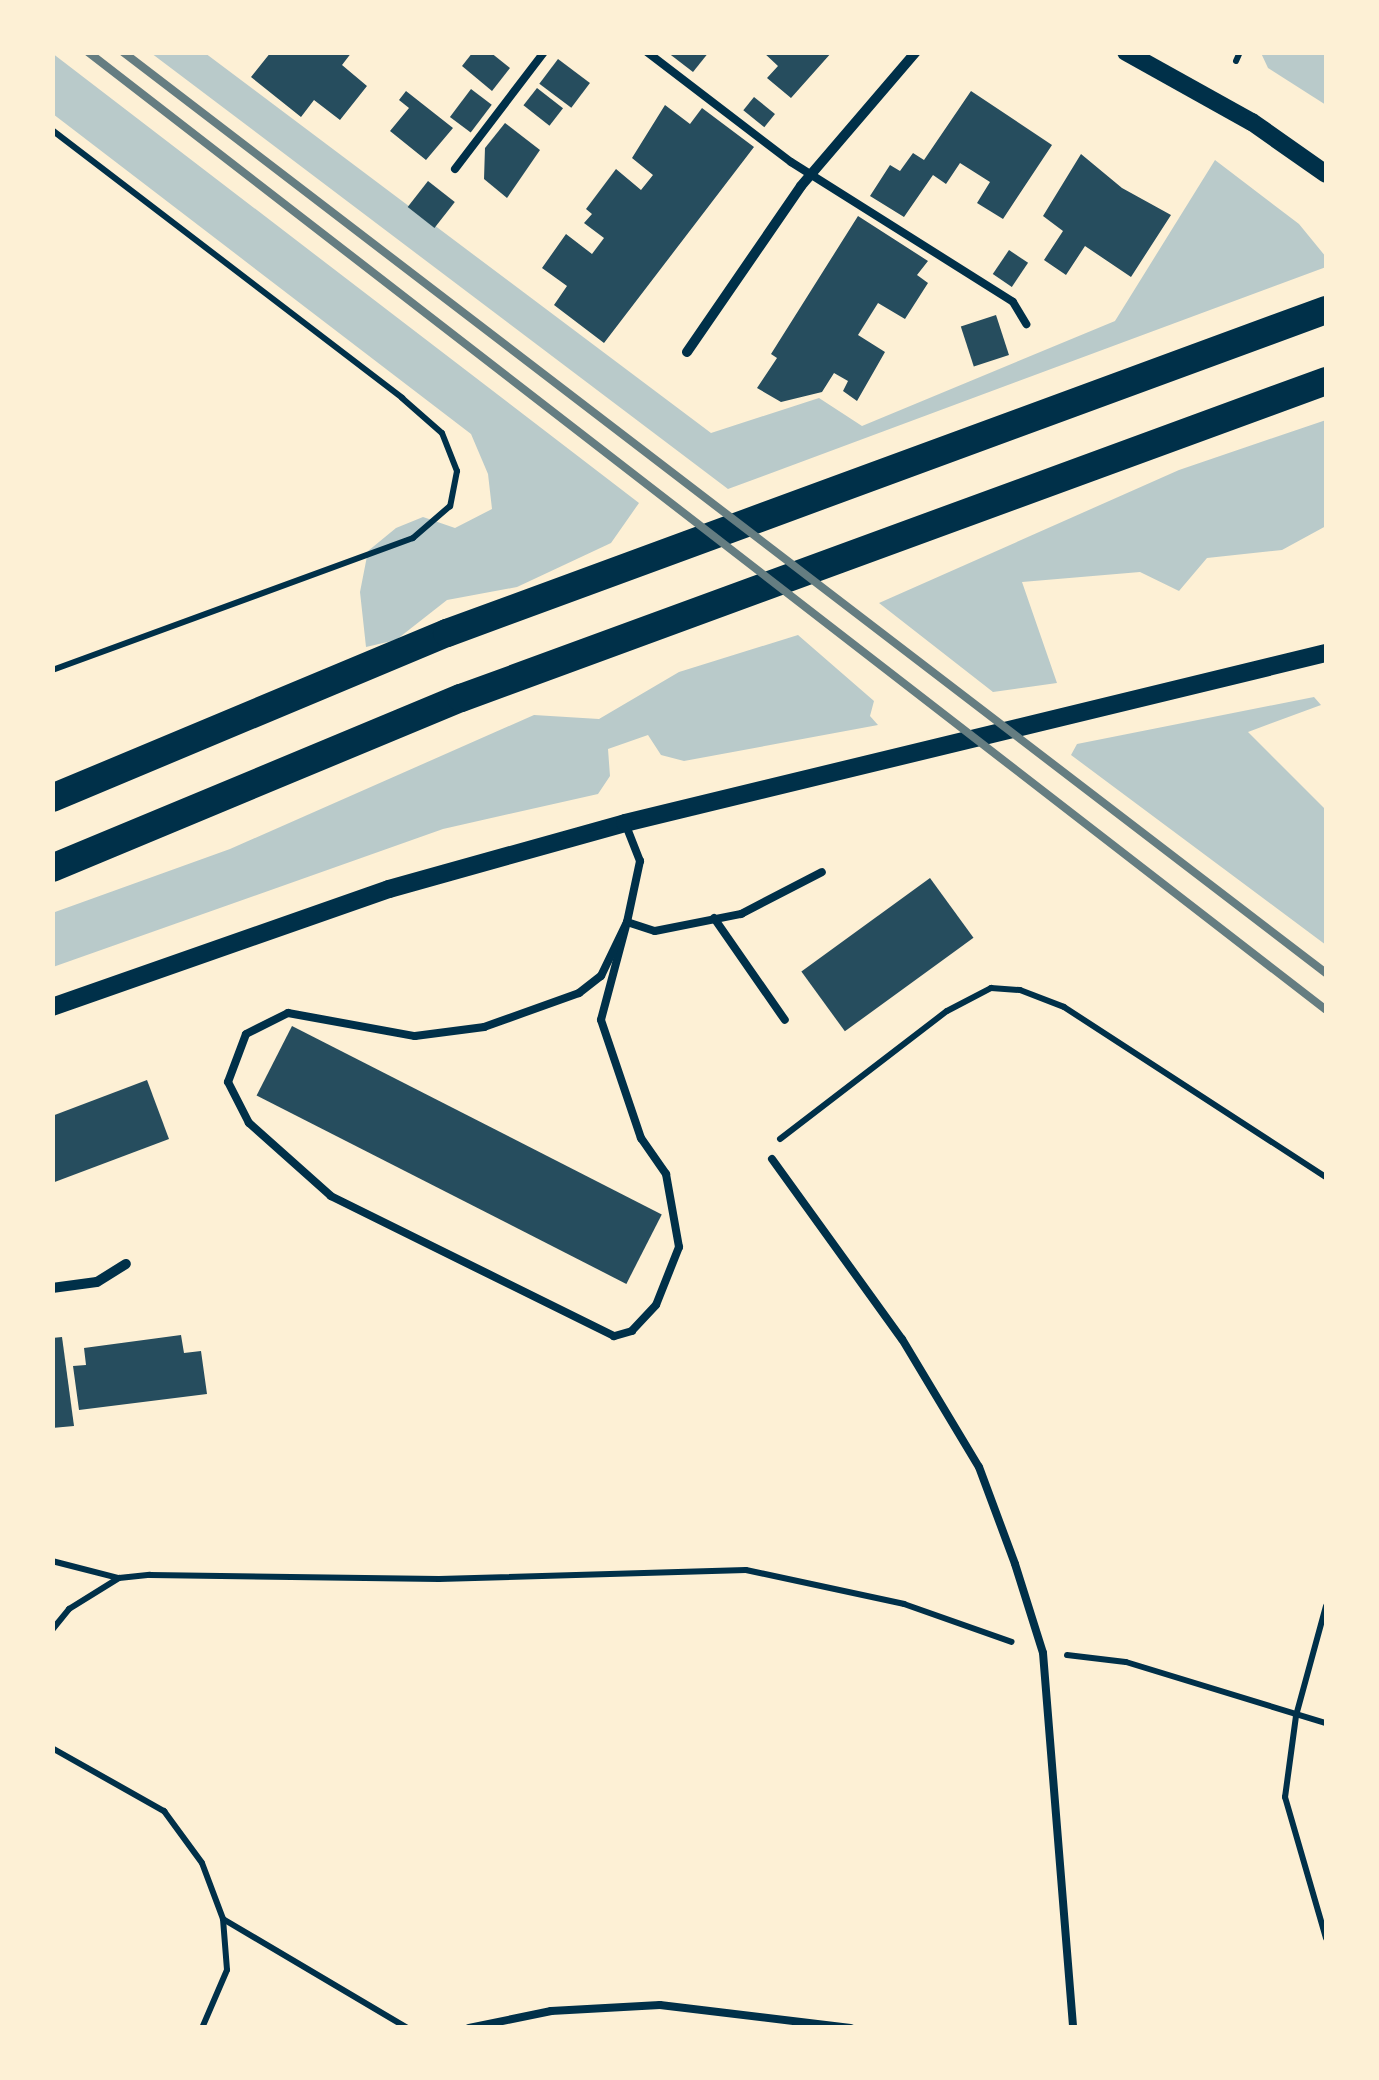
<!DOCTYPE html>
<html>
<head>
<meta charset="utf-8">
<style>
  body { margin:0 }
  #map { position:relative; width:1379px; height:2080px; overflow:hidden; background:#fdf0d5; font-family:"Fira Sans Condensed",sans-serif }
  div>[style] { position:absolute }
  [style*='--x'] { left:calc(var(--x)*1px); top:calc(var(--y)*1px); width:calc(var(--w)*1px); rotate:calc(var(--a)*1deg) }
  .green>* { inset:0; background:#b9caca }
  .building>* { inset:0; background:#264d5e; transform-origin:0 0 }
  .path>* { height:6px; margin:-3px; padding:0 3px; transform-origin:3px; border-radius:3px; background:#003049 }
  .service>* { height:8px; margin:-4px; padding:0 4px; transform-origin:4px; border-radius:4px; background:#003049 }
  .minor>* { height:10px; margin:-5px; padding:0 5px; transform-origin:5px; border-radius:5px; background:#003049 }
  .tertiary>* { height:18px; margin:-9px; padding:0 9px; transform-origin:9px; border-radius:9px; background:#003049 }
  .trunk>* { height:28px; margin:-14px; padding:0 14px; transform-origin:14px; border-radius:14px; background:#003049 }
  .rail>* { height:8px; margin:-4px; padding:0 4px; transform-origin:4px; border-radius:4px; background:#657d81 }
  span { translate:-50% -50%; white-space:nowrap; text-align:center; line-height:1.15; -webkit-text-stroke:9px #fdf0d5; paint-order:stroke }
  .frame { position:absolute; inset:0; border:55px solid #fdf0d5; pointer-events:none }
</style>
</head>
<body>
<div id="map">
  <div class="green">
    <div style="clip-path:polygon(52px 53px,639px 503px,611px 543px,517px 587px,447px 600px,396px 640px,366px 647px,360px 592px,368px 551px,396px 528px,423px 517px,455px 528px,492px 509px,488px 474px,471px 434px,53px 114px)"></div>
    <div style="clip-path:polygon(151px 53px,205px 53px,711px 433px,819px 398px,862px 426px,1115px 321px,1215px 160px,1299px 224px,1326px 257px,1326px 267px,728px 489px)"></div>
    <div style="clip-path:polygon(1261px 53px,1326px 53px,1326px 105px,1268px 68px)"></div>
    <div style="clip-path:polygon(1326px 420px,1326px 526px,1282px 550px,1207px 558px,1179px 591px,1140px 572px,1022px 582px,1057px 683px,993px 692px,879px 603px,1179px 470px)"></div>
    <div style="clip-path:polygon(798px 635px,874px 701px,870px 716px,878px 725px,684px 761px,661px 755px,648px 735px,608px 749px,610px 776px,598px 794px,443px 829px,53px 967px,55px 912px,230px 849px,534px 715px,599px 719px,679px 672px)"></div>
    <div style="clip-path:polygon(1314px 697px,1321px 705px,1248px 732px,1326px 810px,1326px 945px,1071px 755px,1077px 744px)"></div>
  </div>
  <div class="building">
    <div style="clip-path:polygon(271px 52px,352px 52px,342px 65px,367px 86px,340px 120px,314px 100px,301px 117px,251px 77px)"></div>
    <div style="clip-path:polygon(473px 52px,490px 52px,510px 68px,492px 91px,462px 66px)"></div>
    <div style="clip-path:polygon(667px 52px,709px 52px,693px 72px)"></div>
    <div style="clip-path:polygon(763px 52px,832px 52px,791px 98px,767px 78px,778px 66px)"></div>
    <div style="left:558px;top:59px;width:40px;height:31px;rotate:37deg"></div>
    <div style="left:537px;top:88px;width:33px;height:22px;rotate:38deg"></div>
    <div style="left:471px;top:89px;width:26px;height:35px;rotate:37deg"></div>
    <div style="clip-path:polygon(406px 91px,453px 128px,426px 160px,390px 131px,409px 108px,399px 100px)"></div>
    <div style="clip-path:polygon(971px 91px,1052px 145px,1003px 219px,977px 203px,990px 182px,960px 163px,946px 184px,933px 175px,904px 217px,870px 196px,890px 165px,900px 171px,913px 153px,924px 160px)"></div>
    <div style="left:754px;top:97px;width:27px;height:17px;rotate:39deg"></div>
    <div style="clip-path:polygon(665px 105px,690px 124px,702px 108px,754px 147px,604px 343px,554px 305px,567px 286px,542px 268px,566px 234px,592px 254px,604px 238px,584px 223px,592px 214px,586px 209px,616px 169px,641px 190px,653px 175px,632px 158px)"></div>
    <div style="clip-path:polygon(505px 123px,540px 150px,507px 198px,484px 179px,485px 148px)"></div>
    <div style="clip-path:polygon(1081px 154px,1122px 188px,1171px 215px,1131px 277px,1085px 246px,1066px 275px,1044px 260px,1063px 231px,1043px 216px)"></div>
    <div style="left:428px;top:181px;width:34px;height:33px;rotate:38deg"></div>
    <div style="clip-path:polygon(858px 216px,928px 261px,917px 275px,928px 283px,905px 319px,878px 303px,858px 335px,885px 352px,857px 401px,843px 391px,848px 381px,834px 373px,822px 392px,781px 402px,757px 388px,777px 358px,771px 354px)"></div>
    <div style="left:1009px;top:250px;width:23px;height:29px;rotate:34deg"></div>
    <div style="left:996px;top:315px;width:42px;height:37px;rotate:72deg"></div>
    <div style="left:930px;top:878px;width:74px;height:159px;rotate:54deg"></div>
    <div style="left:292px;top:1026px;width:415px;height:78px;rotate:27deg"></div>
    <div style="clip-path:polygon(147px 1080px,169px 1139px,52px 1183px,52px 1116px)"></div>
    <div style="clip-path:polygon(181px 1335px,184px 1353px,201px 1351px,207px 1394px,79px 1410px,73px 1366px,86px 1365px,84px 1348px)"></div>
    <div style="clip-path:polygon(62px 1337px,74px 1426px,52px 1428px,52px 1338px)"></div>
  </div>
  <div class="path">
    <div style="--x:1236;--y:61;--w:10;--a:-66"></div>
    <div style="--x:52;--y:130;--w:441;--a:37.4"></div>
    <div style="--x:402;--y:398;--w:53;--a:41.2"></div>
    <div style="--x:442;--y:433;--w:41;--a:68.5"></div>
    <div style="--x:457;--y:471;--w:36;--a:101"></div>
    <div style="--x:450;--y:506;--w:49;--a:139.1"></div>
    <div style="--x:413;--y:538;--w:384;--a:159.9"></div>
    <div style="--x:780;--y:1139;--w:210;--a:-37.5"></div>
    <div style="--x:947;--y:1011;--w:50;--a:-27.6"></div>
    <div style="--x:991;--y:988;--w:29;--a:4"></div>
    <div style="--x:1020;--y:990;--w:47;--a:21.1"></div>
    <div style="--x:1064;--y:1007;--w:312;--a:33"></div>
    <div style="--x:52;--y:1561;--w:68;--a:14.4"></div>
    <div style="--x:1326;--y:1606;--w:114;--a:105.3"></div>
    <div style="--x:1296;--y:1716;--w:82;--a:97.7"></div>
    <div style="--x:1285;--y:1797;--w:147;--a:73.8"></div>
    <div style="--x:52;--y:1630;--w:27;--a:-51"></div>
    <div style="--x:69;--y:1609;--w:59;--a:-31.8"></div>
    <div style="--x:119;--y:1578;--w:31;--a:-6"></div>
    <div style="--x:150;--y:1575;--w:289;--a:0.8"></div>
    <div style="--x:439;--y:1579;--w:307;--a:-1.7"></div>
    <div style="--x:746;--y:1570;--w:162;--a:12.1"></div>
    <div style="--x:904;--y:1604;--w:114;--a:19.4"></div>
    <div style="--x:1067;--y:1655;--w:59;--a:6.8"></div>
    <div style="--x:1126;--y:1662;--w:209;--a:17"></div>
    <div style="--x:52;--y:1748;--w:129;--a:29.4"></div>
    <div style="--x:164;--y:1811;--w:64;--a:53.8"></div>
    <div style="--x:202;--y:1863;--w:60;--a:69.4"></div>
    <div style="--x:223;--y:1919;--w:51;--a:85.5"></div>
    <div style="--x:227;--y:1970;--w:63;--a:113.3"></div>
    <div style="--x:223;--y:1919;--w:214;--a:30.6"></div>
  </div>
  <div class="service">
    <div style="--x:647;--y:52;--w:181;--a:37.4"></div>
    <div style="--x:791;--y:162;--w:262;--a:32.2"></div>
    <div style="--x:1013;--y:302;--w:26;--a:59"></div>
    <div style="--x:455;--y:169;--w:147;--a:-52.7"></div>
    <div style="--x:625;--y:823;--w:41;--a:68.5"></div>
    <div style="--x:640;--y:861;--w:62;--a:102"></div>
    <div style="--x:627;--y:922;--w:101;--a:104.9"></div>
    <div style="--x:601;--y:1020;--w:125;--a:71.3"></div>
    <div style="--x:641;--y:1138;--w:44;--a:55.2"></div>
    <div style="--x:666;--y:1174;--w:74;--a:79.9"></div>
    <div style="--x:679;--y:1247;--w:62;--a:111.6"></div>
    <div style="--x:656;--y:1305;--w:35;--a:133"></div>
    <div style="--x:632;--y:1331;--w:19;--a:164"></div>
    <div style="--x:614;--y:1336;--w:316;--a:-153.7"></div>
    <div style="--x:331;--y:1196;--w:110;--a:-138.3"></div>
    <div style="--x:249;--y:1123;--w:46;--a:-117.1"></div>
    <div style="--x:228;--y:1082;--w:51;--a:-69.4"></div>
    <div style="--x:246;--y:1034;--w:47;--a:-26.6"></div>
    <div style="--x:288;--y:1013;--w:129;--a:10.3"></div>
    <div style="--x:415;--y:1036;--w:70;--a:-7.4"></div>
    <div style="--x:484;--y:1027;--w:101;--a:-19.7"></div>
    <div style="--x:579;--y:993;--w:28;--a:-38"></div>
    <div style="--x:601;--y:976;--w:60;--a:-64.3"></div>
    <div style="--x:627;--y:922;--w:29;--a:18"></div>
    <div style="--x:655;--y:931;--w:88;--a:-11.2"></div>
    <div style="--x:741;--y:914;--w:91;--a:-27.4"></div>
    <div style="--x:714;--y:918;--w:124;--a:55.2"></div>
    <div style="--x:772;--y:1159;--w:222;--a:54.2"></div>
    <div style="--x:902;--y:1339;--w:149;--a:59"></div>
    <div style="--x:979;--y:1467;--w:103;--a:69.6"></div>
    <div style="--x:1015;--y:1564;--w:93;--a:72.5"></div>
    <div style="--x:1043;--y:1653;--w:376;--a:85.4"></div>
    <div style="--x:469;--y:2028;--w:84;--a:-11.7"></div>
    <div style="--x:551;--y:2011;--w:109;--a:-3.2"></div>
    <div style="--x:660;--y:2005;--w:192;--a:6.9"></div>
  </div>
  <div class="minor">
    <div style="--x:687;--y:352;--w:201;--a:-55.5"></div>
    <div style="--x:801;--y:186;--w:177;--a:-49.4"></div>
    <div style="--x:52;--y:1288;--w:45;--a:-7.6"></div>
    <div style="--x:97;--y:1282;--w:34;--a:-32"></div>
  </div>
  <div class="tertiary">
    <div style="--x:1126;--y:52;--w:144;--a:29.1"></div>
    <div style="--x:1252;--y:122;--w:90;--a:35.1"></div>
    <div style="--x:52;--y:1007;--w:357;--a:-19.3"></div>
    <div style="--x:389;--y:889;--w:245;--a:-15.6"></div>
    <div style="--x:625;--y:823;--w:721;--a:-13.63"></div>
  </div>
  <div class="trunk">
    <div style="--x:52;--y:798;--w:428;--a:-22.7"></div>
    <div style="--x:447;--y:633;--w:936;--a:-20.18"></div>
    <div style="--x:52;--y:868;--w:443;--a:-22.6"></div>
    <div style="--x:461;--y:698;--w:921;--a:-20.13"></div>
  </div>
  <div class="rail">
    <div style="--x:88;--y:52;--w:1565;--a:37.73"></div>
    <div style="--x:123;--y:52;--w:1515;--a:37.44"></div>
  </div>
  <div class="frame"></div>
</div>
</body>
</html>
